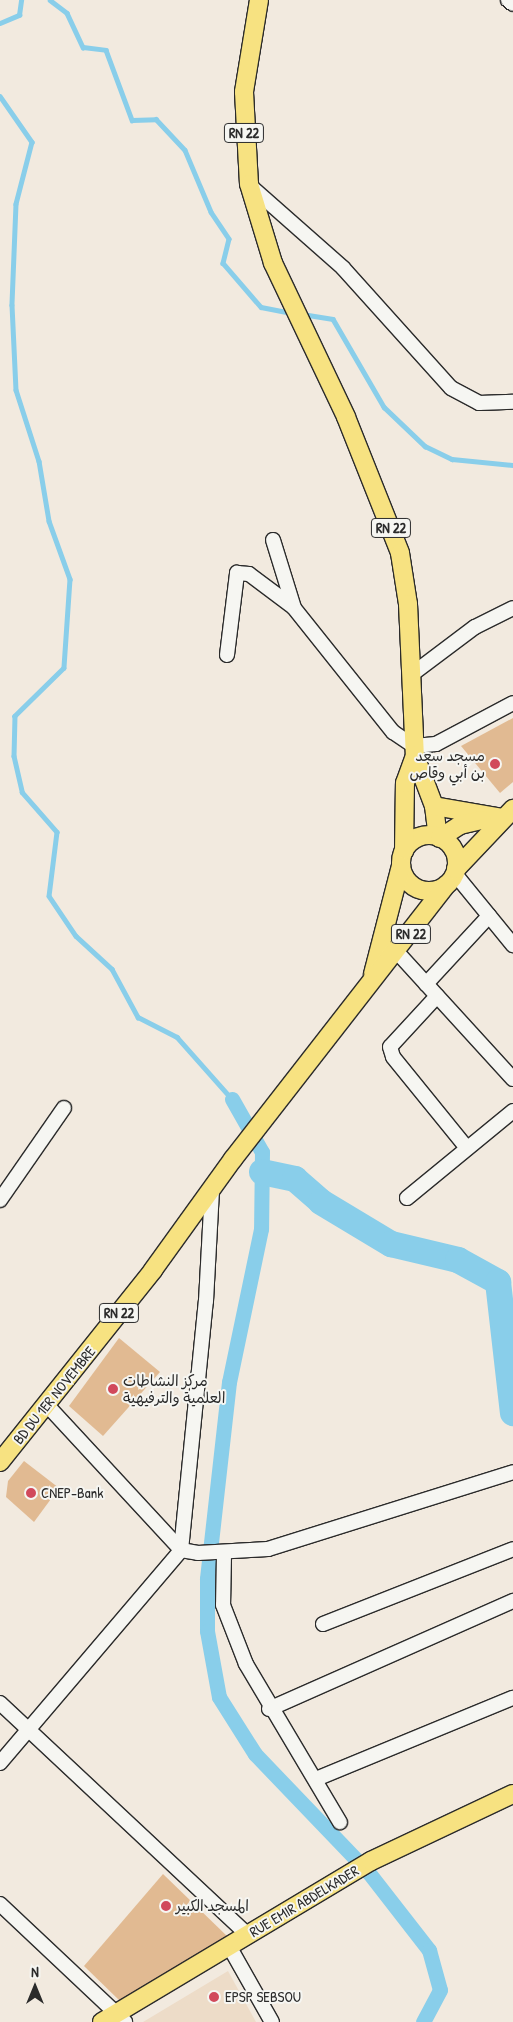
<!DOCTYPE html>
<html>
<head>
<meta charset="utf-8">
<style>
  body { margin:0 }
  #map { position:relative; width:513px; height:2022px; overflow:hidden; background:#f2eadf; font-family:"Patrick Hand","Playpen Sans Arabic",sans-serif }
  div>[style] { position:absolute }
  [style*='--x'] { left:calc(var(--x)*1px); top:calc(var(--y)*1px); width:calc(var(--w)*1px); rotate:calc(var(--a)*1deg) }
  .built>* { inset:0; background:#eddcc8 }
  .stream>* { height:4.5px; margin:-2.25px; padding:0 2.25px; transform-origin:2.25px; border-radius:2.25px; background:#89ceea }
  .canal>* { height:15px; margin:-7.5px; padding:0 7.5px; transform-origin:7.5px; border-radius:7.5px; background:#89ceea }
  .river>* { height:26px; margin:-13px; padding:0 13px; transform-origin:13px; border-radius:13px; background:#89ceea }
  .building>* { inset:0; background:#e1ba92 }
  .roads { filter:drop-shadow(1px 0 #2b2b2b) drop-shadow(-1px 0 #2b2b2b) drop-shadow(0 1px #2b2b2b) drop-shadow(0 -1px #2b2b2b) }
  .minor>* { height:14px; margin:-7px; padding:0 7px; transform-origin:7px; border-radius:7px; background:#f6f6f2 }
  .major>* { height:18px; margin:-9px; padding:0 9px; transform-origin:9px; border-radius:9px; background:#f7e281 }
  .major>.ring { margin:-9px; padding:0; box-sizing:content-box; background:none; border:18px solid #f7e281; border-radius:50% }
  .dots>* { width:14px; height:14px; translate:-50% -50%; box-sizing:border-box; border:2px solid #f6f6f2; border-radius:50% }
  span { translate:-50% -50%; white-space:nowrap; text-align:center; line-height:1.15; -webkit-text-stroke:4px #f6f6f2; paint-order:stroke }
  .shield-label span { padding:1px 4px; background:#f6f6f2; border:1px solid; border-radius:4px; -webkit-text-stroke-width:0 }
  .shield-label { font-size:14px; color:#2b2b2b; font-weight:700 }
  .poi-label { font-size:15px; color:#2b2b2b }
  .right { translate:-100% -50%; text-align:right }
  .left { translate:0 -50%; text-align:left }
  .street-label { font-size:15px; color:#2b2b2b }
  .north { position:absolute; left:10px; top:1962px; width:50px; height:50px; -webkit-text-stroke:4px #f6f6f2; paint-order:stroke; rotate:0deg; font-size:14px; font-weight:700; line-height:20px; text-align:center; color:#2b2b2b }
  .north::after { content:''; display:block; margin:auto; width:18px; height:22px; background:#2b2b2b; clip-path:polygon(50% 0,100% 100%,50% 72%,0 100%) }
</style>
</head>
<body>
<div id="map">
  <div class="built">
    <div style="clip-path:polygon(228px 1971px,256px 2022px,143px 2022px)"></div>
  </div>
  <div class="stream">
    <div style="--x:50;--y:0;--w:21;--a:37"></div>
    <div style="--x:67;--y:13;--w:38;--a:65"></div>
    <div style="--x:83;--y:47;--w:23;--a:7"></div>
    <div style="--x:106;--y:50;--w:75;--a:69.6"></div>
    <div style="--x:132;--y:120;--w:24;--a:-2"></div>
    <div style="--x:156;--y:119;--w:42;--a:46.9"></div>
    <div style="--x:185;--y:150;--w:67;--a:67.2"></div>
    <div style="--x:211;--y:212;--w:32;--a:56"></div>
    <div style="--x:229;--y:239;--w:25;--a:104"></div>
    <div style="--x:223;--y:263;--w:58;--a:49.2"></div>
    <div style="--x:261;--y:307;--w:32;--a:11"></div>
    <div style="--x:0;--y:23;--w:21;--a:-23"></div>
    <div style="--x:19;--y:15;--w:15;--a:-82"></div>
    <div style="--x:0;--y:96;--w:56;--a:55.2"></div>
    <div style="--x:32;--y:142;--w:64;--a:104.5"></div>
    <div style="--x:16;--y:204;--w:101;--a:92.3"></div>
    <div style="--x:12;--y:305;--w:85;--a:87.3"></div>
    <div style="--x:16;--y:390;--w:75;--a:72.1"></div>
    <div style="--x:39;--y:461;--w:61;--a:80.5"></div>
    <div style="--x:49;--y:521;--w:62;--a:70.1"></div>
    <div style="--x:70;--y:579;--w:89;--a:93.9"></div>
    <div style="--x:64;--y:668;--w:69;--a:135.6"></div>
    <div style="--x:15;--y:716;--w:40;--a:91.4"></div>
    <div style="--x:14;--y:756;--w:37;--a:77"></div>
    <div style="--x:22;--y:792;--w:53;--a:48.8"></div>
    <div style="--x:57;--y:832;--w:64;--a:97.1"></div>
    <div style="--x:49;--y:896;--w:48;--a:56"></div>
    <div style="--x:76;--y:936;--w:49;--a:42.5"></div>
    <div style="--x:112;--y:969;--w:55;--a:61.6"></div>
    <div style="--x:138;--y:1017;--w:44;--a:27.1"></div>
    <div style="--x:177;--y:1037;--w:83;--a:48.4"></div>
    <div style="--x:302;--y:314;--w:31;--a:9"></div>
    <div style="--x:333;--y:319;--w:102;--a:59.9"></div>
    <div style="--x:384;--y:407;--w:57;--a:43.6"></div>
    <div style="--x:425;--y:446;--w:30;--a:26"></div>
    <div style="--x:452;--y:459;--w:61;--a:5.6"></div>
  </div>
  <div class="canal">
    <div style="--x:232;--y:1099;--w:61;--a:60.5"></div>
    <div style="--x:262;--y:1152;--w:77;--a:90.7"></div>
    <div style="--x:261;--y:1229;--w:156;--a:101.8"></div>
    <div style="--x:229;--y:1382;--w:198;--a:96.4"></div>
    <div style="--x:207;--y:1579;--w:52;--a:90"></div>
    <div style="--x:207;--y:1631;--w:67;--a:79.7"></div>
    <div style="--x:219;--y:1697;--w:67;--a:57.7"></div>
    <div style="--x:255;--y:1754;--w:165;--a:46.2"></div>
    <div style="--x:369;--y:1873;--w:98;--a:52.1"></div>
    <div style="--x:429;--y:1950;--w:41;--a:74.6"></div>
    <div style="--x:440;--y:1990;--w:36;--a:118"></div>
  </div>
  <div class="river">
    <div style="--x:262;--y:1172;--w:34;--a:12"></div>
    <div style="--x:295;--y:1179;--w:35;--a:41"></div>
    <div style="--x:321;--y:1202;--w:82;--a:31"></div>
    <div style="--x:391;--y:1244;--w:69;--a:13.4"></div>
    <div style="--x:458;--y:1260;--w:46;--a:28.8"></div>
    <div style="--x:498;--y:1282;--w:132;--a:83.5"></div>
  </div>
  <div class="building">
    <div style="clip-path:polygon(513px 718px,513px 782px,500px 793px,461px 746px)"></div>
    <div style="clip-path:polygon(119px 1338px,160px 1372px,103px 1436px,69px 1406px)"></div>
    <div style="clip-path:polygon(24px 1461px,59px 1488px,34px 1522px,6px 1497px,8px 1481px)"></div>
    <div style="clip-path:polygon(163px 1874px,229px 1938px,120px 2001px,84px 1966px)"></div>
  </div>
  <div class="roads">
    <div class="minor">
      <div style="--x:508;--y:0;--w:6;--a:39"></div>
      <div style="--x:249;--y:185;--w:125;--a:41.4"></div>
      <div style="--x:343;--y:268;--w:161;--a:48"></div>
      <div style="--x:451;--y:388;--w:32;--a:28"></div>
      <div style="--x:479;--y:403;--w:34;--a:-2"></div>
      <div style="--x:273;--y:540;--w:71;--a:72.8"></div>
      <div style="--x:294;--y:608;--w:159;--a:51.4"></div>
      <div style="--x:393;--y:732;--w:25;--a:34"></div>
      <div style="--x:414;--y:746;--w:22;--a:-5"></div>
      <div style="--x:436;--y:744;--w:87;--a:-28"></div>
      <div style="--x:227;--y:655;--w:83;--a:-83"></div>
      <div style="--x:237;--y:573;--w:12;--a:5"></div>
      <div style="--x:249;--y:574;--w:54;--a:36.7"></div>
      <div style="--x:411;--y:675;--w:80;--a:-36.9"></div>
      <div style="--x:475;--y:627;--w:42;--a:-26.6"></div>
      <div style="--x:455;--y:874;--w:92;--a:50.8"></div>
      <div style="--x:397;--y:952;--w:172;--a:47.6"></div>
      <div style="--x:426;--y:984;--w:93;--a:-47.2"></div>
      <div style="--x:437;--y:996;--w:69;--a:132.7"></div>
      <div style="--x:390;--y:1047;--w:10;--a:73"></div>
      <div style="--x:393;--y:1057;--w:117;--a:50.9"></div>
      <div style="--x:407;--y:1198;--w:137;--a:-39.4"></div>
      <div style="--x:0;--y:1200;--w:112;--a:-55.2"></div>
      <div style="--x:46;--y:1404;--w:199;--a:47.2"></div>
      <div style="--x:181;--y:1550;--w:17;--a:10"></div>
      <div style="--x:198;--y:1553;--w:70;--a:-3.3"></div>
      <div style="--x:268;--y:1549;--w:257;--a:-17.4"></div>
      <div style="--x:224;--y:1555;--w:50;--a:91.1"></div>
      <div style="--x:223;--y:1605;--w:63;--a:68.7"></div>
      <div style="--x:246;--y:1664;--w:184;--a:59.3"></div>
      <div style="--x:323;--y:1624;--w:204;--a:-21.5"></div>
      <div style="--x:0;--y:1703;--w:340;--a:43.1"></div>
      <div style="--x:269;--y:1709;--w:267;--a:-23.9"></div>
      <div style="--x:0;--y:1763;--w:280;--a:-49.6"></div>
      <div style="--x:181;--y:1550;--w:250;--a:-84.3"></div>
      <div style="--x:206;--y:1301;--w:112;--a:-86.9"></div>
      <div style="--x:316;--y:1779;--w:213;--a:-22.4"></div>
      <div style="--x:0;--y:1904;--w:172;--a:43.3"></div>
      <div style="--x:229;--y:1946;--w:87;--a:60.5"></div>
    </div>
    <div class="major">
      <div style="--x:259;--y:0;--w:93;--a:99.3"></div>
      <div style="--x:244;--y:92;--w:92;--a:86.9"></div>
      <div style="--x:249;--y:184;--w:83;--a:73.1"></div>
      <div style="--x:273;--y:263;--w:170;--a:64.6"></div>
      <div style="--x:346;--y:417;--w:146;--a:68.3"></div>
      <div style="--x:400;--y:553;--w:52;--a:81.1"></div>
      <div style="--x:408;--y:604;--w:152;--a:87.4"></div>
      <div style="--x:415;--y:756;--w:53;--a:69.2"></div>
      <div style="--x:434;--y:806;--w:31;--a:83"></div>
      <div style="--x:434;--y:806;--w:69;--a:10"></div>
      <div class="ring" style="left:401px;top:835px;width:38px;height:38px"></div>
      <div style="--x:440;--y:838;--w:24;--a:-33"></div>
      <div style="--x:460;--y:825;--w:22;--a:-13"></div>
      <div style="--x:404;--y:851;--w:68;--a:-89.2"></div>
      <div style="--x:405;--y:783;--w:29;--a:-70"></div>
      <div style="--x:456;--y:869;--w:83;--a:-46.5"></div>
      <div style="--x:373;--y:974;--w:112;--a:-75.5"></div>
      <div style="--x:0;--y:1462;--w:246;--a:-51.4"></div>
      <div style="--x:153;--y:1270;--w:137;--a:-54.2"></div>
      <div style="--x:233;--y:1159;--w:347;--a:-52.1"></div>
      <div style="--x:102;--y:2022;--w:313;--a:-30.9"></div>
      <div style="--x:371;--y:1861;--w:157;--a:-25.3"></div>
    </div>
  </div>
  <div class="dots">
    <div style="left:495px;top:764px;background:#d1495b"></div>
    <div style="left:113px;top:1389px;background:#d1495b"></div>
    <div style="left:31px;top:1493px;background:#d1495b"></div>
    <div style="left:166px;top:1906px;background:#d1495b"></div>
    <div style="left:214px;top:1997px;background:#d1495b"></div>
  </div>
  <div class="shield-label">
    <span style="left:244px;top:133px">RN 22</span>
    <span style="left:391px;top:528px">RN 22</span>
    <span style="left:411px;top:934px">RN 22</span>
    <span style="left:119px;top:1313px">RN 22</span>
  </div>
  <div class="poi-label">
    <span class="right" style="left:485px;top:764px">مسجد سعد<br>بن أبي وقاص</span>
    <span class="left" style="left:123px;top:1389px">مركز النشاطات<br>العلمية والترفيهية</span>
    <span class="left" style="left:41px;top:1493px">CNEP-Bank</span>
    <span class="left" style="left:176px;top:1906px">المسجد الكبير</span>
    <span class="left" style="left:225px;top:1997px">EPSP SEBSOU</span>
  </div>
  <div class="street-label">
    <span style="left:54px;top:1395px;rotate:-51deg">BD DU 1ER NOVEMBRE</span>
    <span style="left:304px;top:1901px;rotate:-31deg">RUE EMIR ABDELKADER</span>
  </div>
  <div class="north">N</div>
</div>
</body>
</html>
